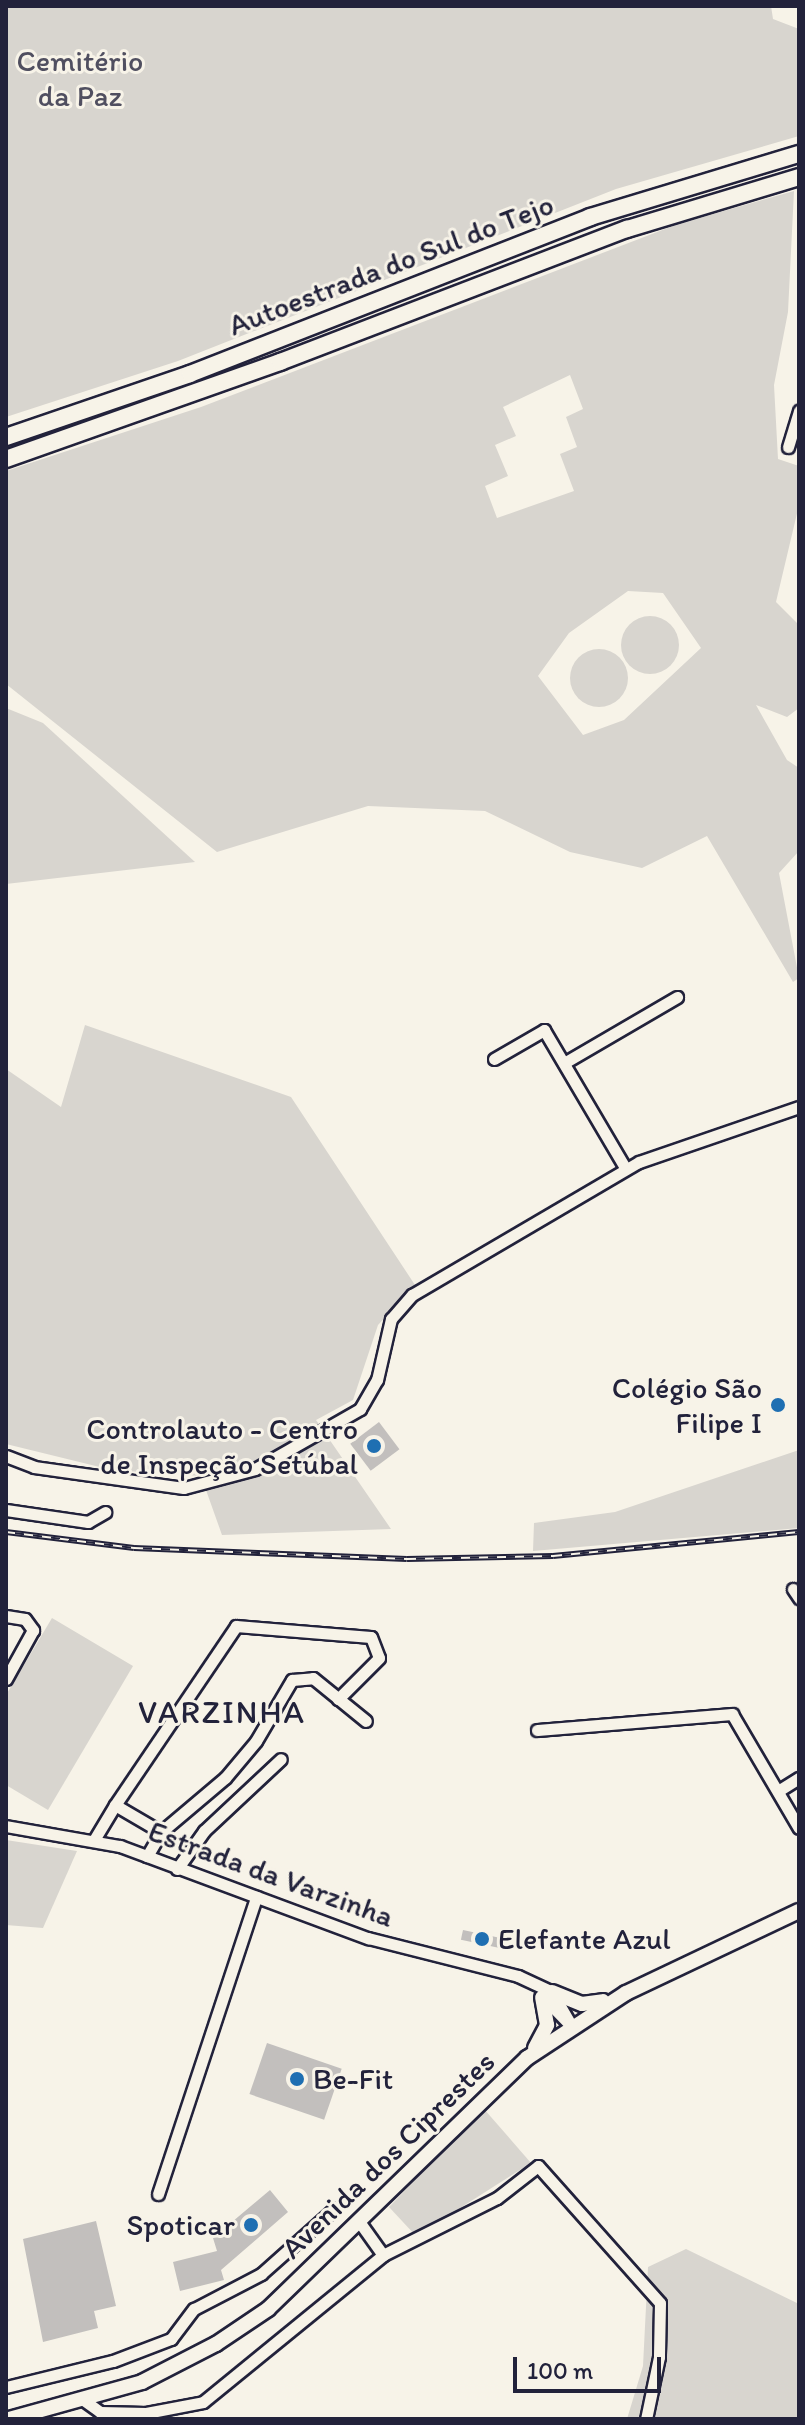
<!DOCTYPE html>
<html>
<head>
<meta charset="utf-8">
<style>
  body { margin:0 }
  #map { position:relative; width:805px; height:2425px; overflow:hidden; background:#f7f3e8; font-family:Itim,sans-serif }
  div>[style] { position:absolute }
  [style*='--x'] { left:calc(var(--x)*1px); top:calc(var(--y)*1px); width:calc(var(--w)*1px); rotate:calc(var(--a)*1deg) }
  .green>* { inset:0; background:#d8d5cf }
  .round { border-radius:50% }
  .building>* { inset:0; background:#c2bfbd; transform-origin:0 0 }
  .roads { filter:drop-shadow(2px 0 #22223b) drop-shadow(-2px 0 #22223b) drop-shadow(0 2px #22223b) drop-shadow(0 -2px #22223b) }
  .minor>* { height:11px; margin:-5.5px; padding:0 5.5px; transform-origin:5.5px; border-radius:5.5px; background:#f7f3e8 }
  .major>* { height:14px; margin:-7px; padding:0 7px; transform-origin:7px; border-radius:7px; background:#f7f3e8 }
  .highway>* { height:16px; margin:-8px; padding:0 8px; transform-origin:8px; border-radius:8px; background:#f7f3e8 }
  .rail>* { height:6px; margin-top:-3px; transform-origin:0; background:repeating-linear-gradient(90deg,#f7f3e8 0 9px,#22223b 0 18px); box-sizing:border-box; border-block:2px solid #22223b }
  .dots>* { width:22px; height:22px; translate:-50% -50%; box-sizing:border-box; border:4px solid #f7f3e8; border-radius:50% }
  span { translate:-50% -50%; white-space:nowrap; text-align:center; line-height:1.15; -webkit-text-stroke:6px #f7f3e8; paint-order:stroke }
  .park-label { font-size:30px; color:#504f60 }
  .street-label { font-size:30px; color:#22223b }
  .poi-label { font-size:30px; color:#22223b }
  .right { translate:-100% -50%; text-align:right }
  .left { translate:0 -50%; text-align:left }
  .neighbourhood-label { font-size:32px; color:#22223b; letter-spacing:2px }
  .frame { position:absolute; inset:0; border:8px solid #22223b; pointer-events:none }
  .scale { position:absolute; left:513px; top:2357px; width:148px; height:36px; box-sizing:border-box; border:4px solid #22223b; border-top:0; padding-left:10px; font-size:24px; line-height:28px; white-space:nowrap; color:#22223b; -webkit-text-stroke:6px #f7f3e8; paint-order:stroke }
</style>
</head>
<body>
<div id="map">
  <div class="green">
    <div style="clip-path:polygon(6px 6px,771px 6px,773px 19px,799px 29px,799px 136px,616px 189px,178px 361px,6px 417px)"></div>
    <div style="clip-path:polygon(evenodd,794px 191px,788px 312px,774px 385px,778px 459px,799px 466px,799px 505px,776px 602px,799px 625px,799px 708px,787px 717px,756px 705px,787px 760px,799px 768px,799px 851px,779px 873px,799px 978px,793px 982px,707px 836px,642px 868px,570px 852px,485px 811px,368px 806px,217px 852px,6px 684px,6px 471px,201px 407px,678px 224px,794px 191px,570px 375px,583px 409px,566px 417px,577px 447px,560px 454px,574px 491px,497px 518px,485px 486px,508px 476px,495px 445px,516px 436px,503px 407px,570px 375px,794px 191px,628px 591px,663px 593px,701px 648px,624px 720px,583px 735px,538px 676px,569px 633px,628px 591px)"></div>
    <div class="round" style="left:621px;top:616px;width:58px;height:58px"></div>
    <div class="round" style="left:570px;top:649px;width:58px;height:58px"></div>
    <div style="clip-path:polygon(6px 708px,43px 723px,195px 862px,6px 884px)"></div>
    <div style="clip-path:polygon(85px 1025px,291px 1097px,415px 1285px,378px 1325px,353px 1400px,316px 1420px,391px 1529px,222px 1535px,201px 1476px,112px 1470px,6px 1444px,6px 1069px,61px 1107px)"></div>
    <div style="clip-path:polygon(799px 1450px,799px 1528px,533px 1551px,534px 1523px,615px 1512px)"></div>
    <div style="clip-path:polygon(52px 1618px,133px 1666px,48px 1810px,6px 1785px,6px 1695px)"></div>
    <div style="clip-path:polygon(6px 1840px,77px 1851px,43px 1928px,6px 1925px)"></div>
    <div style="clip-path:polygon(484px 2109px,531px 2163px,416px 2236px,389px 2207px)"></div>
    <div style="clip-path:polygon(686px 2249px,799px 2304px,799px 2419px,627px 2419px,643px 2366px,648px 2267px)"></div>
  </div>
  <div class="building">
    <div style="left:379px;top:1422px;width:34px;height:36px;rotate:53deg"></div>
    <div style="left:463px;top:1930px;width:42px;height:10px;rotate:12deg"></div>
    <div style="left:267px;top:2043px;width:79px;height:54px;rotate:19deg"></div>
    <div style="clip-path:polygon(270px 2190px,288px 2212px,221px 2270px,224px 2280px,180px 2291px,173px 2262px,217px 2251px,213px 2238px)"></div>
    <div style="clip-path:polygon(96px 2221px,116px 2306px,94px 2311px,98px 2328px,43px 2342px,23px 2239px)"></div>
  </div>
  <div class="roads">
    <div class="minor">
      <div style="--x:788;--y:447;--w:38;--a:-73"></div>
      <div style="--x:494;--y:1059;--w:58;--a:-30.1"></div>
      <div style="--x:544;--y:1030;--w:161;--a:59.5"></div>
      <div style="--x:564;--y:1063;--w:131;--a:-30.3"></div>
      <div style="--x:6;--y:1456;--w:30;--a:21"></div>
      <div style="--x:34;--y:1467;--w:151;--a:8"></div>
      <div style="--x:184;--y:1488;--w:73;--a:-15"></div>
      <div style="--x:255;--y:1469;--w:121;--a:-29.7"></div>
      <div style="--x:360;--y:1409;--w:34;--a:-60"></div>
      <div style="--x:377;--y:1380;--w:63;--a:-77.1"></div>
      <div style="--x:391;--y:1319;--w:32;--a:-49"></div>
      <div style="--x:412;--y:1295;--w:263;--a:-30.4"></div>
      <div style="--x:639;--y:1162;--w:169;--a:-19"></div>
      <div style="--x:6;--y:1510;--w:83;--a:8.3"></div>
      <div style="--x:88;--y:1522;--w:20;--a:-30"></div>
      <div style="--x:793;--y:1589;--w:11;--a:56"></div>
      <div style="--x:6;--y:1616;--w:19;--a:9"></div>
      <div style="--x:25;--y:1619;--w:14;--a:54"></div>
      <div style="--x:33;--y:1630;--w:56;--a:118.9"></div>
      <div style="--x:537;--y:1730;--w:196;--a:-4.7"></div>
      <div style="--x:732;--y:1714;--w:132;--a:59.6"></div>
      <div style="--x:778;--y:1791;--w:25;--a:-32"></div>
      <div style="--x:115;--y:1805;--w:216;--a:-55.9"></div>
      <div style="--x:236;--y:1626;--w:135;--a:4.7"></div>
      <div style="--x:371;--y:1637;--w:22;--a:69"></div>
      <div style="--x:379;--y:1658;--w:58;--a:135"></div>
      <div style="--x:6;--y:1826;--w:116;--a:10"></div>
      <div style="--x:120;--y:1846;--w:265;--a:20.4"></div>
      <div style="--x:368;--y:1938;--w:155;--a:14.2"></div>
      <div style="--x:518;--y:1976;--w:38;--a:25"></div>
      <div style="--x:552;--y:1992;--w:39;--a:60"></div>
      <div style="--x:161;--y:1832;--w:84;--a:-40.2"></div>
      <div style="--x:225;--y:1778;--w:48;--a:-50"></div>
      <div style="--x:256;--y:1741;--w:71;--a:-59.5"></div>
      <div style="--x:292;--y:1680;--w:21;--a:-5"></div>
      <div style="--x:313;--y:1678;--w:68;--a:39.1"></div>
      <div style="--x:94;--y:1840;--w:41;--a:-59"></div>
      <div style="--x:115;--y:1805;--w:53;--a:30.4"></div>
      <div style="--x:161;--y:1832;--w:28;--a:120"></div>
      <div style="--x:177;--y:1869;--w:47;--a:-54.6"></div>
      <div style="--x:204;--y:1831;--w:105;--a:-43.1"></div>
      <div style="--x:543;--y:1997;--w:39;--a:46"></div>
      <div style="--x:158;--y:2194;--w:313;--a:-71.7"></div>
      <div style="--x:358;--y:2220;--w:43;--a:54.5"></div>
      <div style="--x:6;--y:2387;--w:110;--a:-13.7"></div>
      <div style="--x:113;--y:2361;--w:62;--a:-20.8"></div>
      <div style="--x:171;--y:2339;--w:38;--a:-53"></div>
      <div style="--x:194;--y:2309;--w:76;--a:-27.6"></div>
      <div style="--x:261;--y:2274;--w:98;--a:-41.7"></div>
      <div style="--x:85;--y:2401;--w:19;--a:36"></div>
      <div style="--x:100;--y:2412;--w:46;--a:1.2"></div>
      <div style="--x:146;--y:2413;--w:58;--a:-10.9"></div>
      <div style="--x:203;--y:2402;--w:232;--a:-39.2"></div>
      <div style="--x:383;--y:2255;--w:127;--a:-26.6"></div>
      <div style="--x:497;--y:2198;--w:52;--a:-38"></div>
      <div style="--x:538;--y:2166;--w:183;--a:48.3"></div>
      <div style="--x:660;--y:2303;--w:54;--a:91.1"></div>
      <div style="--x:659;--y:2357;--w:63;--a:101.8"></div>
    </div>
    <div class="major">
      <div style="--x:552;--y:1992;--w:32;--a:22"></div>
      <div style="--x:582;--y:2004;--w:21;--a:-8"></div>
      <div style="--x:535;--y:2048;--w:26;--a:-62"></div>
      <div style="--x:547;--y:2025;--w:28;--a:-100"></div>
      <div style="--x:9;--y:2419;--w:138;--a:-15.5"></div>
      <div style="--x:142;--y:2382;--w:83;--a:-27.2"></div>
      <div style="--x:216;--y:2344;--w:63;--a:-33.9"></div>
      <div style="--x:268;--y:2309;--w:361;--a:-44.1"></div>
      <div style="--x:527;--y:2058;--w:118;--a:-33.3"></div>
      <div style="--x:626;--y:1993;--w:191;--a:-25.4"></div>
    </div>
    <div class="highway">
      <div style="--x:6;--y:437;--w:194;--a:-18.9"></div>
      <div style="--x:190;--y:374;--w:430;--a:-21.4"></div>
      <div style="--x:590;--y:217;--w:218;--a:-16.8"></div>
      <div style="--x:6;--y:459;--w:291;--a:-19.5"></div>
      <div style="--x:280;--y:362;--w:372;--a:-21"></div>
      <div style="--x:627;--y:229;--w:180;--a:-16.8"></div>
    </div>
  </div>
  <div class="rail">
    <div style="--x:6;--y:1532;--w:129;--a:7.1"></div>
    <div style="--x:134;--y:1548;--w:273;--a:2.3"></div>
    <div style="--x:407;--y:1559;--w:146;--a:-1.2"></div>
    <div style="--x:553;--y:1556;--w:247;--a:-5.6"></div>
  </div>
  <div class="dots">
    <div style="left:778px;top:1405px;background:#1f6fb2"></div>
    <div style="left:374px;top:1446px;background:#1f6fb2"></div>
    <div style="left:482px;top:1939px;background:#1f6fb2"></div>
    <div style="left:297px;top:2079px;background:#1f6fb2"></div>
    <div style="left:251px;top:2225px;background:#1f6fb2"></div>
  </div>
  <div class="park-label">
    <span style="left:80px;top:78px">Cemitério<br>da Paz</span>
  </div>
  <div class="street-label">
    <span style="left:391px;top:265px;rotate:-21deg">Autoestrada do Sul do Tejo</span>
    <span style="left:271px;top:1874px;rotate:20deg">Estrada da Varzinha</span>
    <span style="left:388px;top:2155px;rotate:-44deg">Avenida dos Ciprestes</span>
  </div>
  <div class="poi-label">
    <span class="right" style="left:762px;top:1405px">Colégio São<br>Filipe I</span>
    <span class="right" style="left:358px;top:1446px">Controlauto - Centro<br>de Inspeção Setúbal</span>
    <span class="left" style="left:498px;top:1939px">Elefante Azul</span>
    <span class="left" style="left:313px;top:2079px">Be-Fit</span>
    <span class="right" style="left:235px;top:2225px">Spoticar</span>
  </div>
  <div class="neighbourhood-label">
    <span style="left:222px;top:1712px">VARZINHA</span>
  </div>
  <div class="frame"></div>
  <div class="scale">100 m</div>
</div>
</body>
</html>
